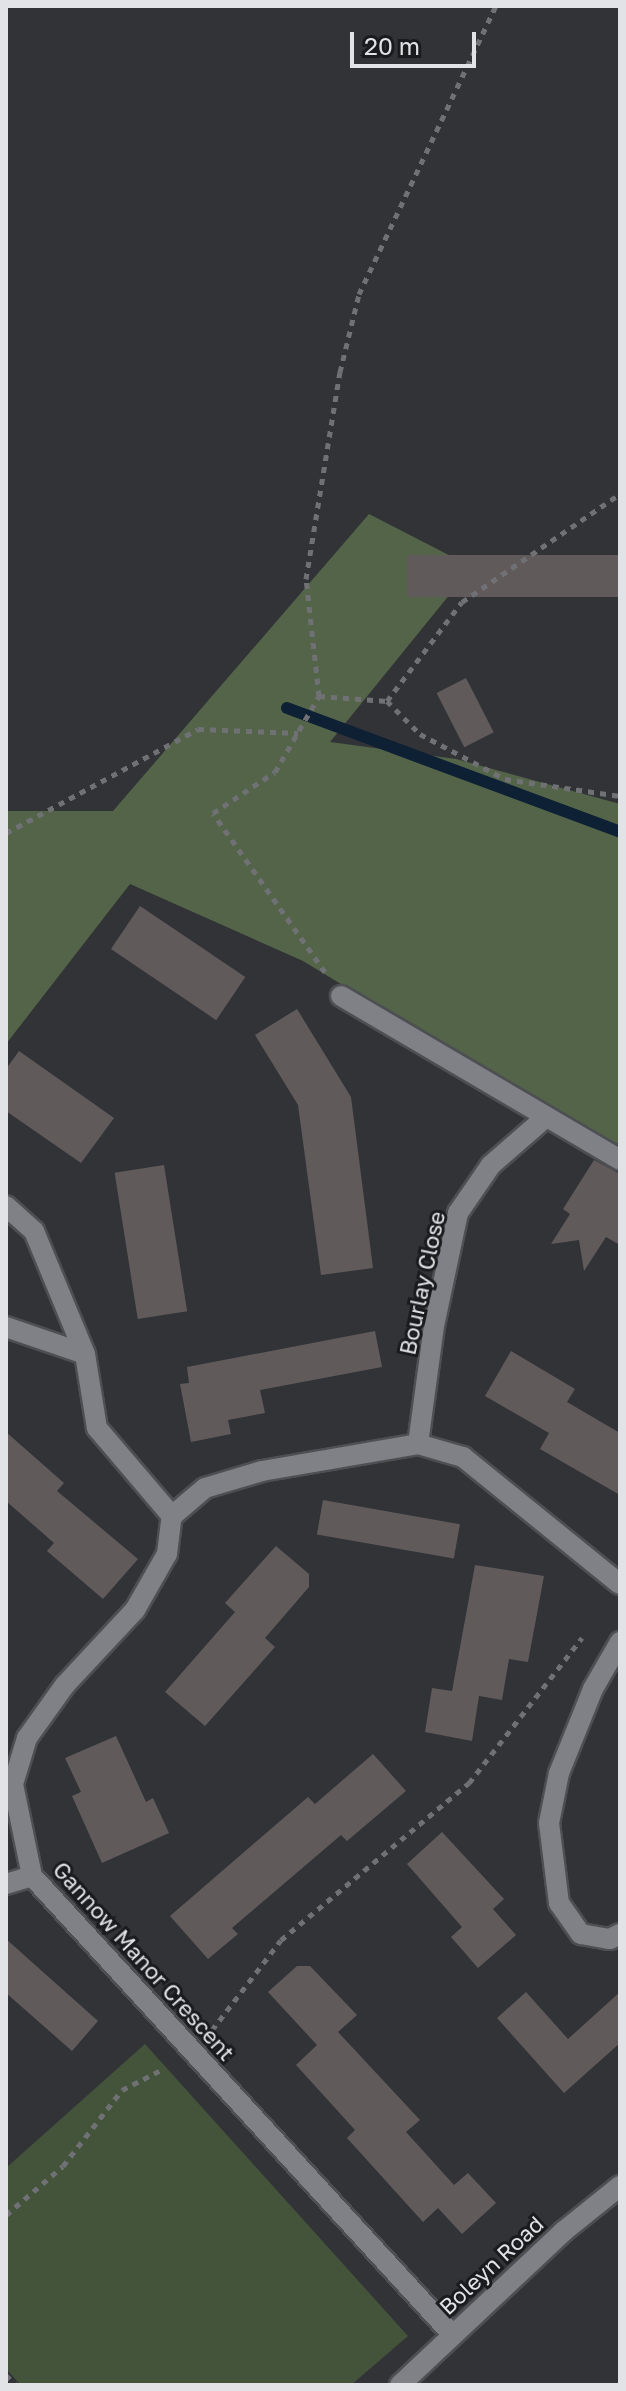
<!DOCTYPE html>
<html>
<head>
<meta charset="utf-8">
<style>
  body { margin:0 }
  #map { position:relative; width:626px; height:2391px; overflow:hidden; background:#323337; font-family:"Golos Text",sans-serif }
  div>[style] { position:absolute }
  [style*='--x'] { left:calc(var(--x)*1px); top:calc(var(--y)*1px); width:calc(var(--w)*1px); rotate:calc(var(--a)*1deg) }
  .green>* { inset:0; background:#44543b }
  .forest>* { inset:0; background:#536449 }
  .stream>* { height:12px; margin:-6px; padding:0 6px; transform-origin:6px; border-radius:6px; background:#0e2034 }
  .building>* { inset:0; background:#605a5b; transform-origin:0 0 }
  .path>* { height:5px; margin-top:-2.5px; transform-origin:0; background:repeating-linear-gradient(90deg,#707175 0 6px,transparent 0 12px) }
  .roads { filter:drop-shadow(2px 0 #4d4f53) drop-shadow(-2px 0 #4d4f53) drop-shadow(0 2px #4d4f53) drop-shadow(0 -2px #4d4f53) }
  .minor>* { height:20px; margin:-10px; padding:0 10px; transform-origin:10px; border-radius:10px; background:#7f8186 }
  span { translate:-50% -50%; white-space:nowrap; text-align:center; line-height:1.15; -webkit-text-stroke:6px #1a1b1d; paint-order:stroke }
  .street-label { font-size:22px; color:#e2e3e6 }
  .frame { position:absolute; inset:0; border:8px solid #e2e3e6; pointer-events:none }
  .scale { position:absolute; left:350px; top:32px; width:126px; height:36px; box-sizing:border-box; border:4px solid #e2e3e6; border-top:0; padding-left:10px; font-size:24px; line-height:28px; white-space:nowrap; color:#e2e3e6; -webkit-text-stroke:6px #1a1b1d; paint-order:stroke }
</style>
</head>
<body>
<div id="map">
  <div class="green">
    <div style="clip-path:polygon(145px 2044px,408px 2336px,351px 2385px,21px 2385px,6px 2369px,6px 2168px)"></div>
  </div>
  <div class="forest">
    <div style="clip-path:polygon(369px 514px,472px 567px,330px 742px,456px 759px,620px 804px,620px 1145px,517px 1091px,303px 961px,130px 884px,6px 1044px,6px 811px,113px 811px)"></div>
  </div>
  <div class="stream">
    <div style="--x:287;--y:708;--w:355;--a:20.4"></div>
  </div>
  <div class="building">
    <div style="left:620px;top:555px;width:42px;height:213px;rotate:90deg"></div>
    <div style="left:466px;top:678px;width:61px;height:33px;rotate:63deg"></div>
    <div style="left:140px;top:906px;width:127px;height:52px;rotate:34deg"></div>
    <div style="clip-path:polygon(297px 1009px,351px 1097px,373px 1268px,321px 1275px,298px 1105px,255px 1035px)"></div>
    <div style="clip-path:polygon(19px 1051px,114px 1118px,81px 1163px,6px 1111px,6px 1069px)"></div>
    <div style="clip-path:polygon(594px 1160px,620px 1174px,620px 1245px,606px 1237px,584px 1271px,579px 1240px,551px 1244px,570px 1214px,563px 1209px)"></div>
    <div style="left:164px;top:1165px;width:148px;height:50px;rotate:81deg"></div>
    <div style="clip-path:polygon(375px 1331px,382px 1367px,260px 1390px,265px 1413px,228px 1420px,231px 1434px,191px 1442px,180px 1384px,189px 1383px,187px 1367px)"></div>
    <div style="clip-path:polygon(511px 1351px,575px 1389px,567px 1402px,620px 1433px,620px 1495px,540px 1449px,549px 1433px,485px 1396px)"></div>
    <div style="clip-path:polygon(6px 1432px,64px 1483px,57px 1491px,138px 1559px,103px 1599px,47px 1551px,54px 1543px,6px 1501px)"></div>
    <div style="left:323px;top:1500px;width:139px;height:35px;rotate:10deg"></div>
    <div style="clip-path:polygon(276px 1546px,309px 1574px,309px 1587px,265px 1638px,275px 1647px,205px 1726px,165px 1692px,235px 1612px,225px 1603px)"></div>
    <div style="clip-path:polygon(475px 1565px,544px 1576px,528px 1662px,509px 1659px,502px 1700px,479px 1696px,472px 1741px,425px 1732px,432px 1688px,452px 1691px)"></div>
    <div style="clip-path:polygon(116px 1736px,146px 1802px,153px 1798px,169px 1833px,102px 1863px,72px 1796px,81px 1792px,65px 1758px)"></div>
    <div style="clip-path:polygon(373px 1754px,406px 1791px,347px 1841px,341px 1835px,232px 1928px,238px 1934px,208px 1959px,170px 1916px,308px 1797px,315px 1804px)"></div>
    <div style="clip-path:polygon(442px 1832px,504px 1899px,493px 1909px,516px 1935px,478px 1968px,451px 1937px,462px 1927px,407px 1864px)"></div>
    <div style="clip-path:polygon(6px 1939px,98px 2021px,72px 2051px,6px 1993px)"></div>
    <div style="clip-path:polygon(297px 1966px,310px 1966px,357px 2015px,338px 2032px,420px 2120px,406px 2132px,454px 2185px,468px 2173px,496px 2203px,462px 2234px,438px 2208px,423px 2222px,347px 2138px,355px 2130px,296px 2065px,317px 2045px,268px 1992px)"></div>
    <div style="clip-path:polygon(526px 1992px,568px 2039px,620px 1992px,620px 2043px,564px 2093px,497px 2018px)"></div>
  </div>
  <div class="path">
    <div style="--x:319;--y:696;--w:68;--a:4.2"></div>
    <div style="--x:387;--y:701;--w:124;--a:-52.9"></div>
    <div style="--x:462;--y:602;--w:191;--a:-34.4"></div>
    <div style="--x:387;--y:701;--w:47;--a:45"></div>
    <div style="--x:420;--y:734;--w:96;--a:27.9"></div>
    <div style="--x:505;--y:779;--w:116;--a:8.4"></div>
    <div style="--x:6;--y:833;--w:218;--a:-28.4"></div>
    <div style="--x:198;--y:729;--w:100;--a:2.3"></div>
    <div style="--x:325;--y:972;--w:194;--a:-125.2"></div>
    <div style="--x:213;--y:813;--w:74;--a:-33.5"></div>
    <div style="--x:275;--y:772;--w:88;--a:-59.9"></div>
    <div style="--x:319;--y:696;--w:118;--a:-96.3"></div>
    <div style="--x:306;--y:579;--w:210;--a:-80.7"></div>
    <div style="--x:340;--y:372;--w:80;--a:-76.3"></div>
    <div style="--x:359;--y:294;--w:319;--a:-64.6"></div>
    <div style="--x:212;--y:2030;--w:113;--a:-52.5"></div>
    <div style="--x:281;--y:1940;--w:245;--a:-39.9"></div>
    <div style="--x:469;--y:1783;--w:184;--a:-52.1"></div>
    <div style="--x:6;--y:2215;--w:75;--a:-40.7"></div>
    <div style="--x:63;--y:2166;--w:96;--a:-52.2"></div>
    <div style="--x:122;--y:2090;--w:48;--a:-27.1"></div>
    <div style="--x:6;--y:2375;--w:14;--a:45"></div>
  </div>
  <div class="roads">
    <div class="minor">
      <div style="--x:341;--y:996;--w:324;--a:30.4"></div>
      <div style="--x:6;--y:1206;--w:38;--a:42"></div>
      <div style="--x:34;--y:1231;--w:133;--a:67.5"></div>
      <div style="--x:85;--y:1354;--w:75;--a:80.8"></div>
      <div style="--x:97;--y:1428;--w:116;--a:49.6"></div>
      <div style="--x:6;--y:1327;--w:83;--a:18.9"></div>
      <div style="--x:418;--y:1444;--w:119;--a:-82.3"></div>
      <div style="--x:434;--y:1326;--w:116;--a:-78"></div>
      <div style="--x:458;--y:1213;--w:58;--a:-55.5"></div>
      <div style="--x:491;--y:1165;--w:73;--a:-41.1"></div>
      <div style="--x:620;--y:1642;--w:54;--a:119.9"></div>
      <div style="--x:593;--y:1689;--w:91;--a:112"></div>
      <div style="--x:559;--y:1773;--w:51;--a:101.3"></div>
      <div style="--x:549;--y:1823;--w:81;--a:82.9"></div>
      <div style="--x:559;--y:1903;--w:38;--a:55"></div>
      <div style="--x:581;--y:1934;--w:29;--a:10"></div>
      <div style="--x:610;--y:1939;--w:11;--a:-27"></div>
      <div style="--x:6;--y:1884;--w:27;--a:-17"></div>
      <div style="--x:452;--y:2334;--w:621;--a:-132.52"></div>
      <div style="--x:32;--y:1876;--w:94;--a:-101.7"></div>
      <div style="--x:13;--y:1784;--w:48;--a:-73.1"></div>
      <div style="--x:27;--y:1738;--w:65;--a:-54.4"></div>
      <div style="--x:65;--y:1685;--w:103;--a:-47"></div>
      <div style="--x:135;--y:1610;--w:64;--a:-60.3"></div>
      <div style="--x:167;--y:1554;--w:38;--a:-83"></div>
      <div style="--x:172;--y:1516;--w:43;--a:-40.3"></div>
      <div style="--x:205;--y:1488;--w:59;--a:-16.6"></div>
      <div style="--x:262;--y:1471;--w:158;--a:-9.8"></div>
      <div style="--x:418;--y:1444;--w:47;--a:16.1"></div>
      <div style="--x:463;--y:1457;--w:202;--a:39"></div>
      <div style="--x:400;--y:2385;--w:225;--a:-43.2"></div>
      <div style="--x:564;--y:2231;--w:72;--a:-38.8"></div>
    </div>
  </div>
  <div class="street-label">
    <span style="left:422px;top:1283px;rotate:-78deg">Bourlay Close</span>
    <span style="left:144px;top:1961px;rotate:48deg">Gannow Manor Crescent</span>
    <span style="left:491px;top:2265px;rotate:-43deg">Boleyn Road</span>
  </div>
  <div class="frame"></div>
  <div class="scale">20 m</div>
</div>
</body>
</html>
